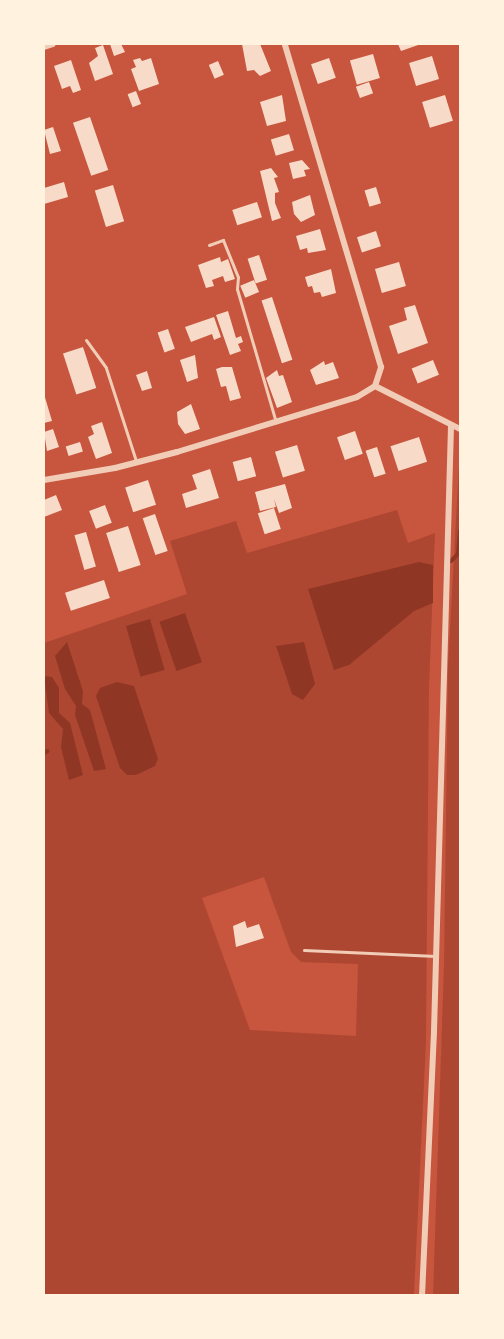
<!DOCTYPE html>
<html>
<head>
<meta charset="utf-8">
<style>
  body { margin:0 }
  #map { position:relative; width:504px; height:1339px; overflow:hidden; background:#c8553d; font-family:Helvetica,sans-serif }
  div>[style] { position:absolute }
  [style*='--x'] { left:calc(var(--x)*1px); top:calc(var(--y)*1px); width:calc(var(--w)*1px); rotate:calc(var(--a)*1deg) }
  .green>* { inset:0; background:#ae4732 }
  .water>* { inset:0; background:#8f3625; transform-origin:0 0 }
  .stream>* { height:4px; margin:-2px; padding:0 2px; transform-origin:2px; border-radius:2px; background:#8f3625 }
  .building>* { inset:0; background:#f7dbc8; transform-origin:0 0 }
  .service>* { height:3px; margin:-1.5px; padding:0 1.5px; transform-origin:1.5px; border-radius:1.5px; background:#f1ccb7 }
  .minor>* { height:6px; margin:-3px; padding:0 3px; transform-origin:3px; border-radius:3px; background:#f1ccb7 }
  span { translate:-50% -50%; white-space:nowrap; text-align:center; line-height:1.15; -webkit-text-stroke:4.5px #fff3e0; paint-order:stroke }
  .frame { position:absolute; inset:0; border:45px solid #fff3e0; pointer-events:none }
</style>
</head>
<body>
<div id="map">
  <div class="green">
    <div style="clip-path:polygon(460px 447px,460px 1295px,433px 1296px,444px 965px,448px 666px)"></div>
    <div style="clip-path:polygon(evenodd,397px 510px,408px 543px,435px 533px,429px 688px,426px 1041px,414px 1295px,44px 1295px,44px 643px,187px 594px,170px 541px,236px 521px,247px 553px,397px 510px,264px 877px,291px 952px,301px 962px,358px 964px,356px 1036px,250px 1030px,202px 898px,264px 877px)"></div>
  </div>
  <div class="water">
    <div style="clip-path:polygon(419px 562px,433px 565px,433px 603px,414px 611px,349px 665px,334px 670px,308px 589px)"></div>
    <div style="left:185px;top:613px;width:52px;height:27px;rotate:71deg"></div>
    <div style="left:150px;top:619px;width:53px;height:25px;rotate:74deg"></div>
    <div style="clip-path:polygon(67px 642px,83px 691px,82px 704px,90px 710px,106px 769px,94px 771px,75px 715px,76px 706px,65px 689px,55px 656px)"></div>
    <div style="clip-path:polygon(304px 642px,315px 684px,303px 700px,292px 694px,276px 646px)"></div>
    <div style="clip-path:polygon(44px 676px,52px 677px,59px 688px,59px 713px,70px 723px,83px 775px,69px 780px,61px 747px,63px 729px,49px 713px)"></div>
    <div style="clip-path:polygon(117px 682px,134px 686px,158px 759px,155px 766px,136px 775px,127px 775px,120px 768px,96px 696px,100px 688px)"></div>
  </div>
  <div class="stream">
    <div style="--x:451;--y:561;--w:10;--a:-45"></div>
    <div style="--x:458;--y:554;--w:23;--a:-85"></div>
    <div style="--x:44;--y:753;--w:4;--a:-27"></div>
  </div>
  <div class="building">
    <div style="clip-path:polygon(110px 44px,121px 44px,125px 52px,114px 56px)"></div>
    <div style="clip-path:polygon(242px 44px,260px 44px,271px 71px,260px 76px,254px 70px,247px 71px)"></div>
    <div style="clip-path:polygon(398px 44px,421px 44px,401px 51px)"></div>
    <div style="clip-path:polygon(103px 45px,113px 74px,95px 81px,89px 63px,98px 56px,95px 48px)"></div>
    <div style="left:373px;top:54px;width:25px;height:24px;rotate:74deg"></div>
    <div style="left:432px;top:56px;width:24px;height:24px;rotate:73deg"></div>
    <div style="clip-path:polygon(140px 58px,142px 61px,151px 58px,159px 84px,139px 91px,131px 69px,136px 67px,133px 60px)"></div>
    <div style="left:329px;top:58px;width:21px;height:19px;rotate:71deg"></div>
    <div style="clip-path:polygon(71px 60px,81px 90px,73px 93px,70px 86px,62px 89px,54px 66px)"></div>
    <div style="left:218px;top:61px;width:15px;height:10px;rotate:67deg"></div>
    <div style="left:369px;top:82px;width:12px;height:14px;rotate:70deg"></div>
    <div style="left:136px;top:91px;width:14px;height:9px;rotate:69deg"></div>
    <div style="clip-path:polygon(282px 95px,286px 121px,267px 126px,260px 102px)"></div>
    <div style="left:445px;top:95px;width:27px;height:24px;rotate:73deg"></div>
    <div style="left:90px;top:117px;width:56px;height:18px;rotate:71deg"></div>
    <div style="clip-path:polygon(53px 127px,61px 151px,50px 154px,44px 130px)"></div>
    <div style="left:289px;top:134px;width:17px;height:19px;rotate:73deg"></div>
    <div style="clip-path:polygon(302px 160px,310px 169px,304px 170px,306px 176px,293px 179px,289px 163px)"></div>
    <div style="clip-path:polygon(271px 168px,278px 177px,274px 178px,279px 192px,275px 193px,275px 203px,281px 218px,272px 221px,260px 171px)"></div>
    <div style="clip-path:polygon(64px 182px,68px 197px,44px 204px,44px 188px)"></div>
    <div style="left:113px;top:185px;width:38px;height:19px;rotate:73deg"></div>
    <div style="left:376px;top:187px;width:17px;height:12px;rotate:73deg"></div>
    <div style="clip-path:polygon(310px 195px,315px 215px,301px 222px,294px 214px,292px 202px)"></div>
    <div style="left:257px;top:202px;width:16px;height:26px;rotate:72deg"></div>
    <div style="clip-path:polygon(320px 229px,326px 250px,308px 253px,307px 248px,300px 250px,296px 236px)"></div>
    <div style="left:376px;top:231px;width:16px;height:20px;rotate:72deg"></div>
    <div style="left:259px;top:255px;width:26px;height:12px;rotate:72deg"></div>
    <div style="clip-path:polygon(220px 257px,221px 262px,228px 259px,235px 279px,225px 282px,223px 276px,212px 280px,214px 286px,206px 288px,198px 265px)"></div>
    <div style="left:399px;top:262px;width:25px;height:25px;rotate:74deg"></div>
    <div style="clip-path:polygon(331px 269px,336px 293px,322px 297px,320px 292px,314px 293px,312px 286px,308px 287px,305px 277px)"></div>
    <div style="left:254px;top:280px;width:13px;height:15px;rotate:67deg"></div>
    <div style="left:272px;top:297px;width:66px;height:11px;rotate:72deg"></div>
    <div style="clip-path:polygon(415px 305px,428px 343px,398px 354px,389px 326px,407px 320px,404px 308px)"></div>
    <div style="clip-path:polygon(228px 311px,236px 338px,241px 336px,243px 342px,238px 344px,241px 351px,230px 355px,216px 315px)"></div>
    <div style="clip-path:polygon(214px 317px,221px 337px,214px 340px,212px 334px,191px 342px,185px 327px)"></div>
    <div style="left:168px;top:329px;width:21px;height:11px;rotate:71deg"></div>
    <div style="left:83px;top:347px;width:43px;height:21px;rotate:72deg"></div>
    <div style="clip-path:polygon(195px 355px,198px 378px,187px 382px,180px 360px)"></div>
    <div style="left:433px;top:360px;width:16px;height:23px;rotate:68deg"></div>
    <div style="clip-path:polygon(324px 361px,325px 365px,333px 362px,339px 378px,316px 385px,310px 370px)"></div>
    <div style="clip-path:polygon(222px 367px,232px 367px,241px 398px,230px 401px,226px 386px,221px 387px,216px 369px)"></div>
    <div style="clip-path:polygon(277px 370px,279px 376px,283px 375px,292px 402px,277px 408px,266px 378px)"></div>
    <div style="clip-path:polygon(147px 371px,152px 388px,142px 391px,136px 375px)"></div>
    <div style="clip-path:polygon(44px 394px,52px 421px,44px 423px)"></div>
    <div style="clip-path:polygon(191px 404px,200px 429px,185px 434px,178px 424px,177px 412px)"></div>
    <div style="clip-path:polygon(102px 422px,112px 453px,96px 459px,88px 437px,94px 434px,91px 426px)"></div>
    <div style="clip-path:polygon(53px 429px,59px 447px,47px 451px,44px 432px)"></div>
    <div style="left:355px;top:431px;width:24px;height:19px;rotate:71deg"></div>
    <div style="left:419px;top:437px;width:26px;height:30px;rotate:72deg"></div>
    <div style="left:80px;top:442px;width:10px;height:15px;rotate:73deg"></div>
    <div style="left:297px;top:445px;width:27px;height:23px;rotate:73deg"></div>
    <div style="left:377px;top:447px;width:28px;height:12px;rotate:72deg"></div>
    <div style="left:251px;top:457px;width:20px;height:19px;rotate:75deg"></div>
    <div style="clip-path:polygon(210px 469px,219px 498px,186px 508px,182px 494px,197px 489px,192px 475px)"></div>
    <div style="left:148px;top:480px;width:26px;height:24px;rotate:72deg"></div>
    <div style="clip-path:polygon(285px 484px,292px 508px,279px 513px,274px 499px,276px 507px,260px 511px,255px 492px)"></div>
    <div style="clip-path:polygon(56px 495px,62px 510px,44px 517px,44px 500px)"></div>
    <div style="left:105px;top:505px;width:19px;height:17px;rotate:69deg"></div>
    <div style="left:274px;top:508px;width:22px;height:17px;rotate:72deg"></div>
    <div style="left:155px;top:514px;width:39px;height:13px;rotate:71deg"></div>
    <div style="left:128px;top:526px;width:41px;height:23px;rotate:72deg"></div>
    <div style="left:86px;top:532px;width:36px;height:12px;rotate:74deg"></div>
    <div style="left:104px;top:580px;width:19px;height:41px;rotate:72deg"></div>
    <div style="clip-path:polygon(245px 921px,247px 928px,259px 924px,264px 938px,236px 947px,233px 926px)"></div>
  </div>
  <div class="service">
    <div style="--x:209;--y:245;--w:15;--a:-20"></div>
    <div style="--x:223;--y:240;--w:40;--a:68"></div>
    <div style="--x:238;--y:277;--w:12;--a:95"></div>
    <div style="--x:237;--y:289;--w:139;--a:73.7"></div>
    <div style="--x:86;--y:340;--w:34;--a:54"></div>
    <div style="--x:106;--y:368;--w:98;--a:72.1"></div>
    <div style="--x:304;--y:950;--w:132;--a:2.6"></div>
  </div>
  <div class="minor">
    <div style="--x:44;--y:47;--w:9;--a:-18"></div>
    <div style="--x:375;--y:386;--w:95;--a:26.8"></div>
    <div style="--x:44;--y:480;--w:72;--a:-9.6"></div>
    <div style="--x:115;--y:468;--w:64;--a:-14.5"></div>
    <div style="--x:177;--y:452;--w:188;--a:-17"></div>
    <div style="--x:357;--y:397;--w:21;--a:-31"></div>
    <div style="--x:375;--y:386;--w:20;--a:-72"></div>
    <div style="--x:381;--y:367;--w:337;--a:-106.6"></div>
    <div style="--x:422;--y:1296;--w:265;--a:-87.4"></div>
    <div style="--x:434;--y:1031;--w:606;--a:-88.39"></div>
  </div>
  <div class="frame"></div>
</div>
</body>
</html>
